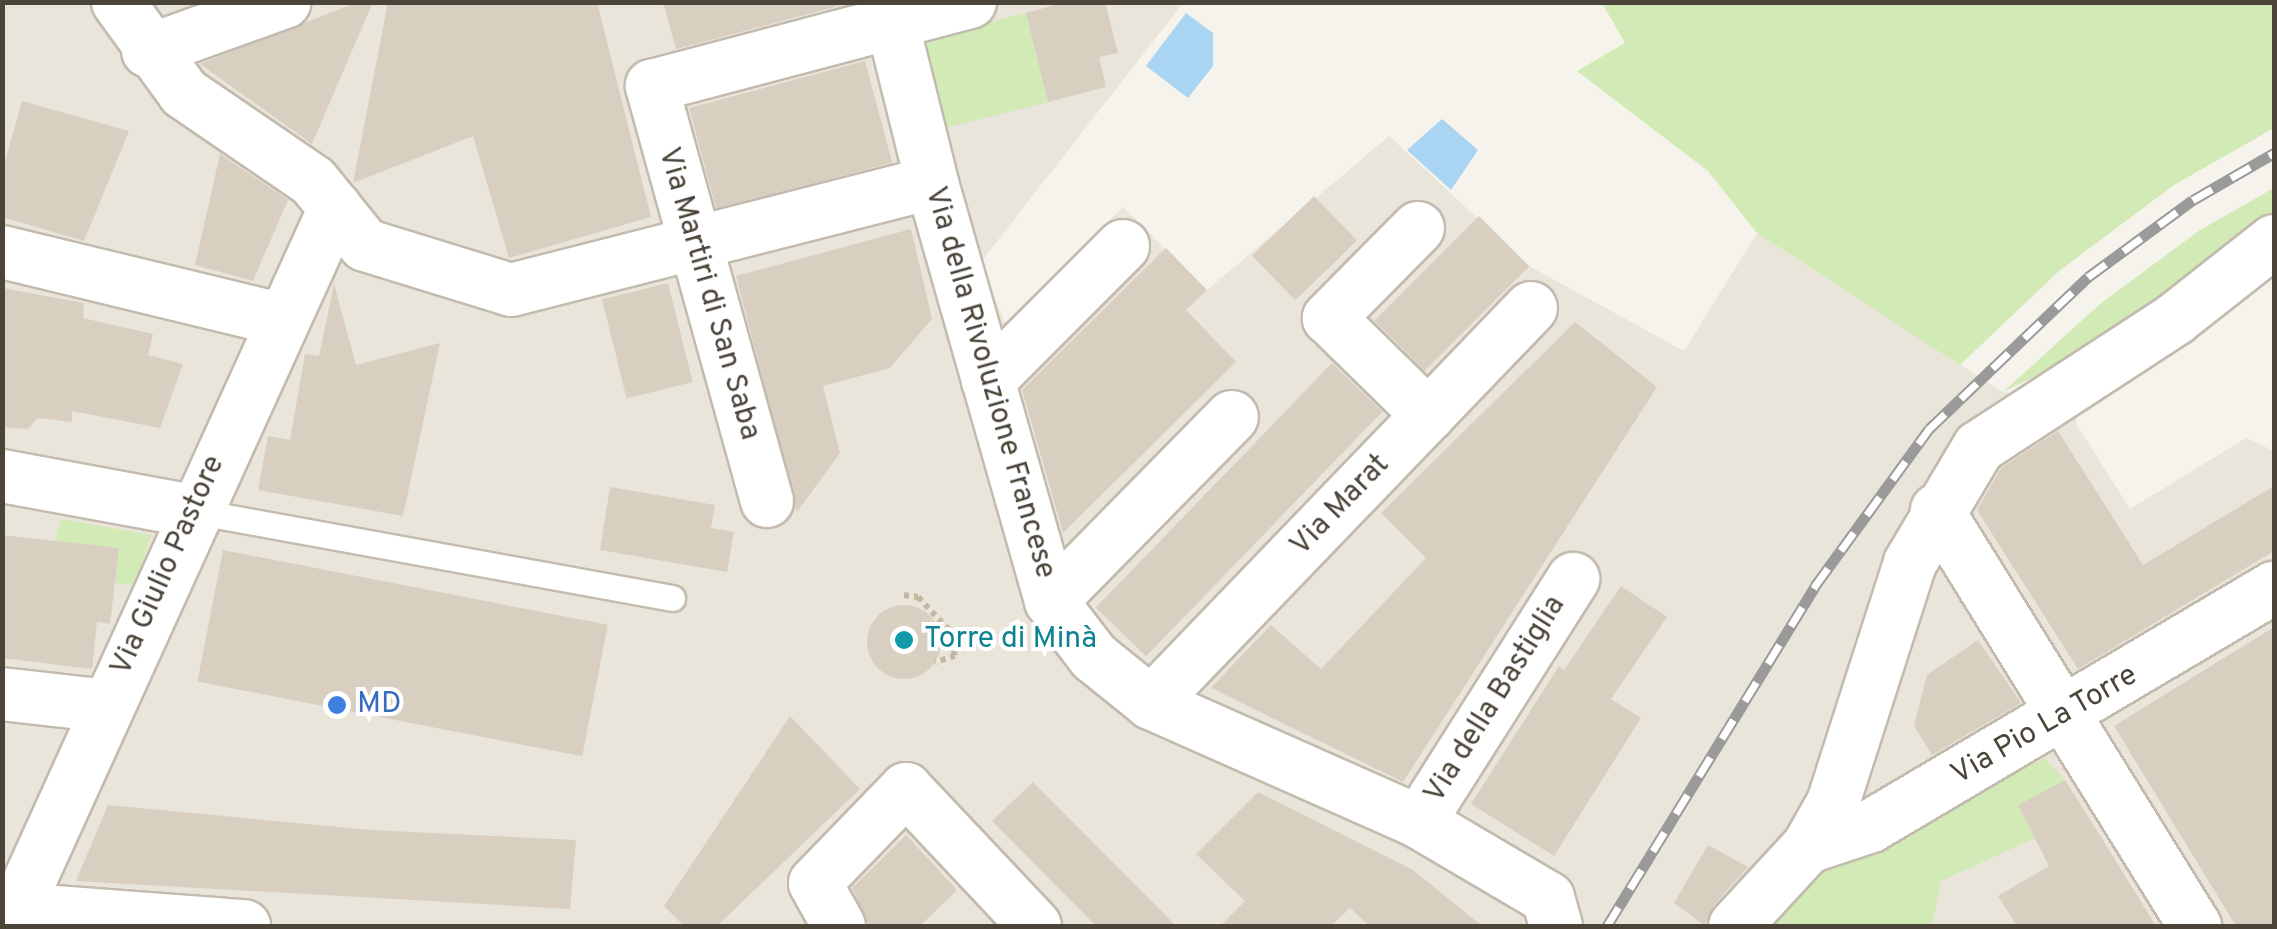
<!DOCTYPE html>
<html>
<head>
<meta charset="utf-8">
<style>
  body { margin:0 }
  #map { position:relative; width:2277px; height:929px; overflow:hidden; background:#f6f3ec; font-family:Overpass,sans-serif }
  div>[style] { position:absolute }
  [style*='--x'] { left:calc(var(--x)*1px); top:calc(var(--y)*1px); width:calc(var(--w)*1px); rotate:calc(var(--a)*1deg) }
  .residential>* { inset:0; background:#eae5da }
  .green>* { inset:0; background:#d2eab5; transform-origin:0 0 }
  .water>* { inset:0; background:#a9d4f2 }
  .building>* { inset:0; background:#d8cfc1; transform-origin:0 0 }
  .round { border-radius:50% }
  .path>* { height:6px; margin-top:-3px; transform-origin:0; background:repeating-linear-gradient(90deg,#c4b79f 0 5px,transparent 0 10px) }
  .roads { filter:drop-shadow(2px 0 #c2bbae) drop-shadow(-2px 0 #c2bbae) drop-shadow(0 2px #c2bbae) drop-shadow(0 -2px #c2bbae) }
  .lane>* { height:25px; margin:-12.5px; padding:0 12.5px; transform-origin:12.5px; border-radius:12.5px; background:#fff }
  .street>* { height:52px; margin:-26px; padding:0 26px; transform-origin:26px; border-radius:26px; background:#fff }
  .rail>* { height:11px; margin-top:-5.5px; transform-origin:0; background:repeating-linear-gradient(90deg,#fff 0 22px,#9a9a9a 0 44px); box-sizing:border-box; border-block:2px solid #9a9a9a }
  .dots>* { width:28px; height:28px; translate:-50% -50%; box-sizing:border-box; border:5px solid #fff; border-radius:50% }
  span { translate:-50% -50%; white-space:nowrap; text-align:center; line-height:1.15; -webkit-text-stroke:8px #fff; paint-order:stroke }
  .street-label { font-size:30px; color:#4b4439 }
  .culture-label { font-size:30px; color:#0d838f }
  .left { translate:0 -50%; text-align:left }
  .shop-label { font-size:30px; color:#366cbe }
  .frame { position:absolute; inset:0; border:5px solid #4b4439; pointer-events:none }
</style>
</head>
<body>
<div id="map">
  <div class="residential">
    <div style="clip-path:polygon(2px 3px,1175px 3px,1180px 7px,980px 263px,1005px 323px,1123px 207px,1207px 290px,1389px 136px,1529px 266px,1684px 351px,1757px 233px,2003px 392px,2073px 403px,2077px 425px,2130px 509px,2246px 438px,2274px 451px,2274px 926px,3px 926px)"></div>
  </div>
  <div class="green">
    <div style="clip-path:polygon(1602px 3px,2274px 3px,2274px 128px,2174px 185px,2059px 271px,1960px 365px,1757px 233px,1708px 171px,1577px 71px,1625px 43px)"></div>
    <div style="left:1026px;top:13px;width:92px;height:104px;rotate:76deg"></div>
    <div style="clip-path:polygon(2274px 188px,2274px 216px,2206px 273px,2088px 350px,2003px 392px,2100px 304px,2200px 230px)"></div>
    <div style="clip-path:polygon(61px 519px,151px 535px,135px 586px,115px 583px,119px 548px,55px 541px)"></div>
    <div style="clip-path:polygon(2045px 758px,2065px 780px,2018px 805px,2035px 838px,1941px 881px,1932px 926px,1758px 926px,1802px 875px)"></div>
  </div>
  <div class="water">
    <div style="clip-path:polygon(1186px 13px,1213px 33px,1213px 66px,1188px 98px,1146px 66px)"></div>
    <div style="clip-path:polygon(1442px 119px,1478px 150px,1451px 190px,1407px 150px)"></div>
  </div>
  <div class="building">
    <div style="clip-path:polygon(358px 2px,373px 2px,312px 144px,200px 64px)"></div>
    <div style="clip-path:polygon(388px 2px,597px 2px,651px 217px,509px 258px,473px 136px,353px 183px)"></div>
    <div style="clip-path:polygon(663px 2px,849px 2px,850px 3px,676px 49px)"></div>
    <div style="clip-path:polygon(1066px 2px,1105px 2px,1118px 53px,1099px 57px,1106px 87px,1048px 102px,1026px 13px)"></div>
    <div style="left:865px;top:61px;width:105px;height:182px;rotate:75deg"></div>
    <div style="clip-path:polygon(22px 101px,129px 131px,84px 241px,2px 217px,2px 172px)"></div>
    <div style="clip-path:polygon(220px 154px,288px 200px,253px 281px,195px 265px)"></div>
    <div style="left:1314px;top:196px;width:62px;height:86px;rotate:46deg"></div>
    <div style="left:1479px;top:216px;width:71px;height:148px;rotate:45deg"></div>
    <div style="clip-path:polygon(911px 229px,932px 319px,890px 368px,823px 386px,840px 453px,797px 512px,736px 276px)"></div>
    <div style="clip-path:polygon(1166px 248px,1207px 290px,1186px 310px,1236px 362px,1063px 533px,1022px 390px)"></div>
    <div style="left:668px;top:283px;width:102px;height:68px;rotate:76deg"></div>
    <div style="clip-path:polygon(334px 284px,356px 365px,440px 343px,403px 516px,258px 490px,268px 436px,290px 440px,305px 354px,319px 356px)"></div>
    <div style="clip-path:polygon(2px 288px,84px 303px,83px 318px,153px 334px,148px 355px,183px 364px,160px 428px,72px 411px,72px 422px,38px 418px,28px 429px,2px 427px)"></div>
    <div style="clip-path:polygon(1575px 322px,1657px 387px,1403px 782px,1211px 688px,1271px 625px,1321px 669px,1426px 558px,1381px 513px)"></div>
    <div style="left:1332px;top:363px;width:70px;height:340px;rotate:44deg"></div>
    <div style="clip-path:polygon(2058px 431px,2143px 565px,2274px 486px,2274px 551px,2078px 669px,1977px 510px,2001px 468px)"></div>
    <div style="clip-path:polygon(610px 487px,715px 505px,711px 528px,734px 532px,727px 572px,600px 550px)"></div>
    <div style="clip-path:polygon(2px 535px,119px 548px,110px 624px,97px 622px,92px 669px,2px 658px)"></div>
    <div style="left:223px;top:550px;width:392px;height:134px;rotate:11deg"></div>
    <div style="clip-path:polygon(1621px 586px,1667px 617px,1611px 699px,1641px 718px,1554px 856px,1471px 804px,1559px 666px,1564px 670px)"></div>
    <div class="round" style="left:867px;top:605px;width:74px;height:74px"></div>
    <div style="clip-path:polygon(2274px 627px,2274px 926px,2236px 926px,2114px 726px)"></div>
    <div style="clip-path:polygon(1978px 640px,2021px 703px,1932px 755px,1914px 726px,1927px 675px)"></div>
    <div style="clip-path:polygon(790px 716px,860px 789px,717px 926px,684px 926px,664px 906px)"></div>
    <div style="clip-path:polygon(2065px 780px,2104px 842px,2156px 926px,2017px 926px,1998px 896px,2049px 866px,2018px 805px)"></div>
    <div style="clip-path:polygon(1033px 782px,1176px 926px,1096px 926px,992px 821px)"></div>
    <div style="clip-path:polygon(1258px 792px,1413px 870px,1482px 926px,1369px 926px,1350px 908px,1331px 926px,1220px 926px,1245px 901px,1196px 854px)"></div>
    <div style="clip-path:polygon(108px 805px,371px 830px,576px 840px,570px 909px,76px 881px)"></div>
    <div style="clip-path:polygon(906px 835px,957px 890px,920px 926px,869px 926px,852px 888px)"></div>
    <div style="clip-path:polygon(1708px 845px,1748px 867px,1713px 906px,1705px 926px,1674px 903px)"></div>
  </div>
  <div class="path">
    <div style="--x:904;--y:595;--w:14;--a:8"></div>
    <div style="--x:918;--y:597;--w:47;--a:46.7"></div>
    <div style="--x:950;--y:631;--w:25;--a:79"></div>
    <div style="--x:955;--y:656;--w:21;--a:163"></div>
  </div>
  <div class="roads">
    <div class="lane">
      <div style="--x:193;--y:511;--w:487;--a:10.3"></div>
    </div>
    <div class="street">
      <div style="--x:118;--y:2;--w:112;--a:54"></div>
      <div style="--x:184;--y:93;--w:156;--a:34.3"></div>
      <div style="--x:313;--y:181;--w:82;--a:50.9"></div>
      <div style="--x:365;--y:245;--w:153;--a:17.1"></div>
      <div style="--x:511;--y:290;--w:434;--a:-14.3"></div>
      <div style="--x:887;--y:2;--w:187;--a:76"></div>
      <div style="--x:932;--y:183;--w:435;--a:74.1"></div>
      <div style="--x:1051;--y:601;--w:71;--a:52.5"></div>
      <div style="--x:1094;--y:657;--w:73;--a:38.9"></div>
      <div style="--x:1151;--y:703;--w:293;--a:23.9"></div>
      <div style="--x:1419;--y:822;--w:150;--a:30.5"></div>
      <div style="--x:1548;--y:898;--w:29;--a:74"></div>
      <div style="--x:148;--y:51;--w:145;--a:-19.7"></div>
      <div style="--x:1418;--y:228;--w:127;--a:134.7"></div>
      <div style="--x:1329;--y:318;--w:139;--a:44.4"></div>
      <div style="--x:2;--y:252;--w:286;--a:13.6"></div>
      <div style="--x:988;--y:381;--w:191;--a:-45"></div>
      <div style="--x:2;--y:476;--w:194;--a:10.4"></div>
      <div style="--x:767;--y:501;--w:431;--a:-105.5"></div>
      <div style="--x:652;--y:86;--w:329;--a:-14.8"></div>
      <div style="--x:1937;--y:510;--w:490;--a:58.2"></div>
      <div style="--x:1051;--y:601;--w:258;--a:-45.5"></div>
      <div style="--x:2;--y:694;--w:106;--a:6.5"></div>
      <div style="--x:1151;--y:703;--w:548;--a:-46.11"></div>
      <div style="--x:1419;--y:822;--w:288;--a:-57.6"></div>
      <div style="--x:1808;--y:847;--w:66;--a:-18.4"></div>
      <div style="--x:1871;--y:826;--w:468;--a:-30.6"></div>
      <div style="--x:2;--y:908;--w:243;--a:4.3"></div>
      <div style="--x:9;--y:926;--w:789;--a:-65.58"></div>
      <div style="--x:839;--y:926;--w:49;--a:-119.2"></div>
      <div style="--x:815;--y:883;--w:131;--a:-45.9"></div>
      <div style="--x:906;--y:789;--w:188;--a:46.7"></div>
      <div style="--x:1735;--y:926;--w:108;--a:-47.3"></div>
      <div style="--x:1808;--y:847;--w:51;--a:-60.4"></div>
      <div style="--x:1833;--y:803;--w:252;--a:-72.2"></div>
      <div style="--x:1910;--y:563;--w:135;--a:-59.3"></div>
      <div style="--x:1979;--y:447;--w:234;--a:-33.1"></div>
      <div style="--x:2175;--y:319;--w:126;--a:-38.2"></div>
    </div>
  </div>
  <div class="rail">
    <div style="--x:1607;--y:926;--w:399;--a:-58.5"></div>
    <div style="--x:1815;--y:586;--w:194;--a:-54"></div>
    <div style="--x:1929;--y:429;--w:220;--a:-43.7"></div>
    <div style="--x:2088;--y:277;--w:130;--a:-36.3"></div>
    <div style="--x:2193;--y:200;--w:94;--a:-30.1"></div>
  </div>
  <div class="dots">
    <div style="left:904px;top:640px;background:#0f9aa8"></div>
    <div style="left:337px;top:705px;background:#3f7fe0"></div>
  </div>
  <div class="street-label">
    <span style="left:708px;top:294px;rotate:74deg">Via Martiri di San Saba</span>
    <span style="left:989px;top:383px;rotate:74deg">Via della Rivoluzione Francese</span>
    <span style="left:1341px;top:506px;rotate:-46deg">Via Marat</span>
    <span style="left:169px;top:566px;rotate:-66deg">Via Giulio Pastore</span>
    <span style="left:1496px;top:700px;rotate:-58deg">Via della Bastiglia</span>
    <span style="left:2045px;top:726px;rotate:-30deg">Via Pio La Torre</span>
  </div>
  <div class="culture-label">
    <span class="left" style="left:924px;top:640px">Torre di Minà</span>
  </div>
  <div class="shop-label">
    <span class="left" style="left:357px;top:705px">MD</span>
  </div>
  <div class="frame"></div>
</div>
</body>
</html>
